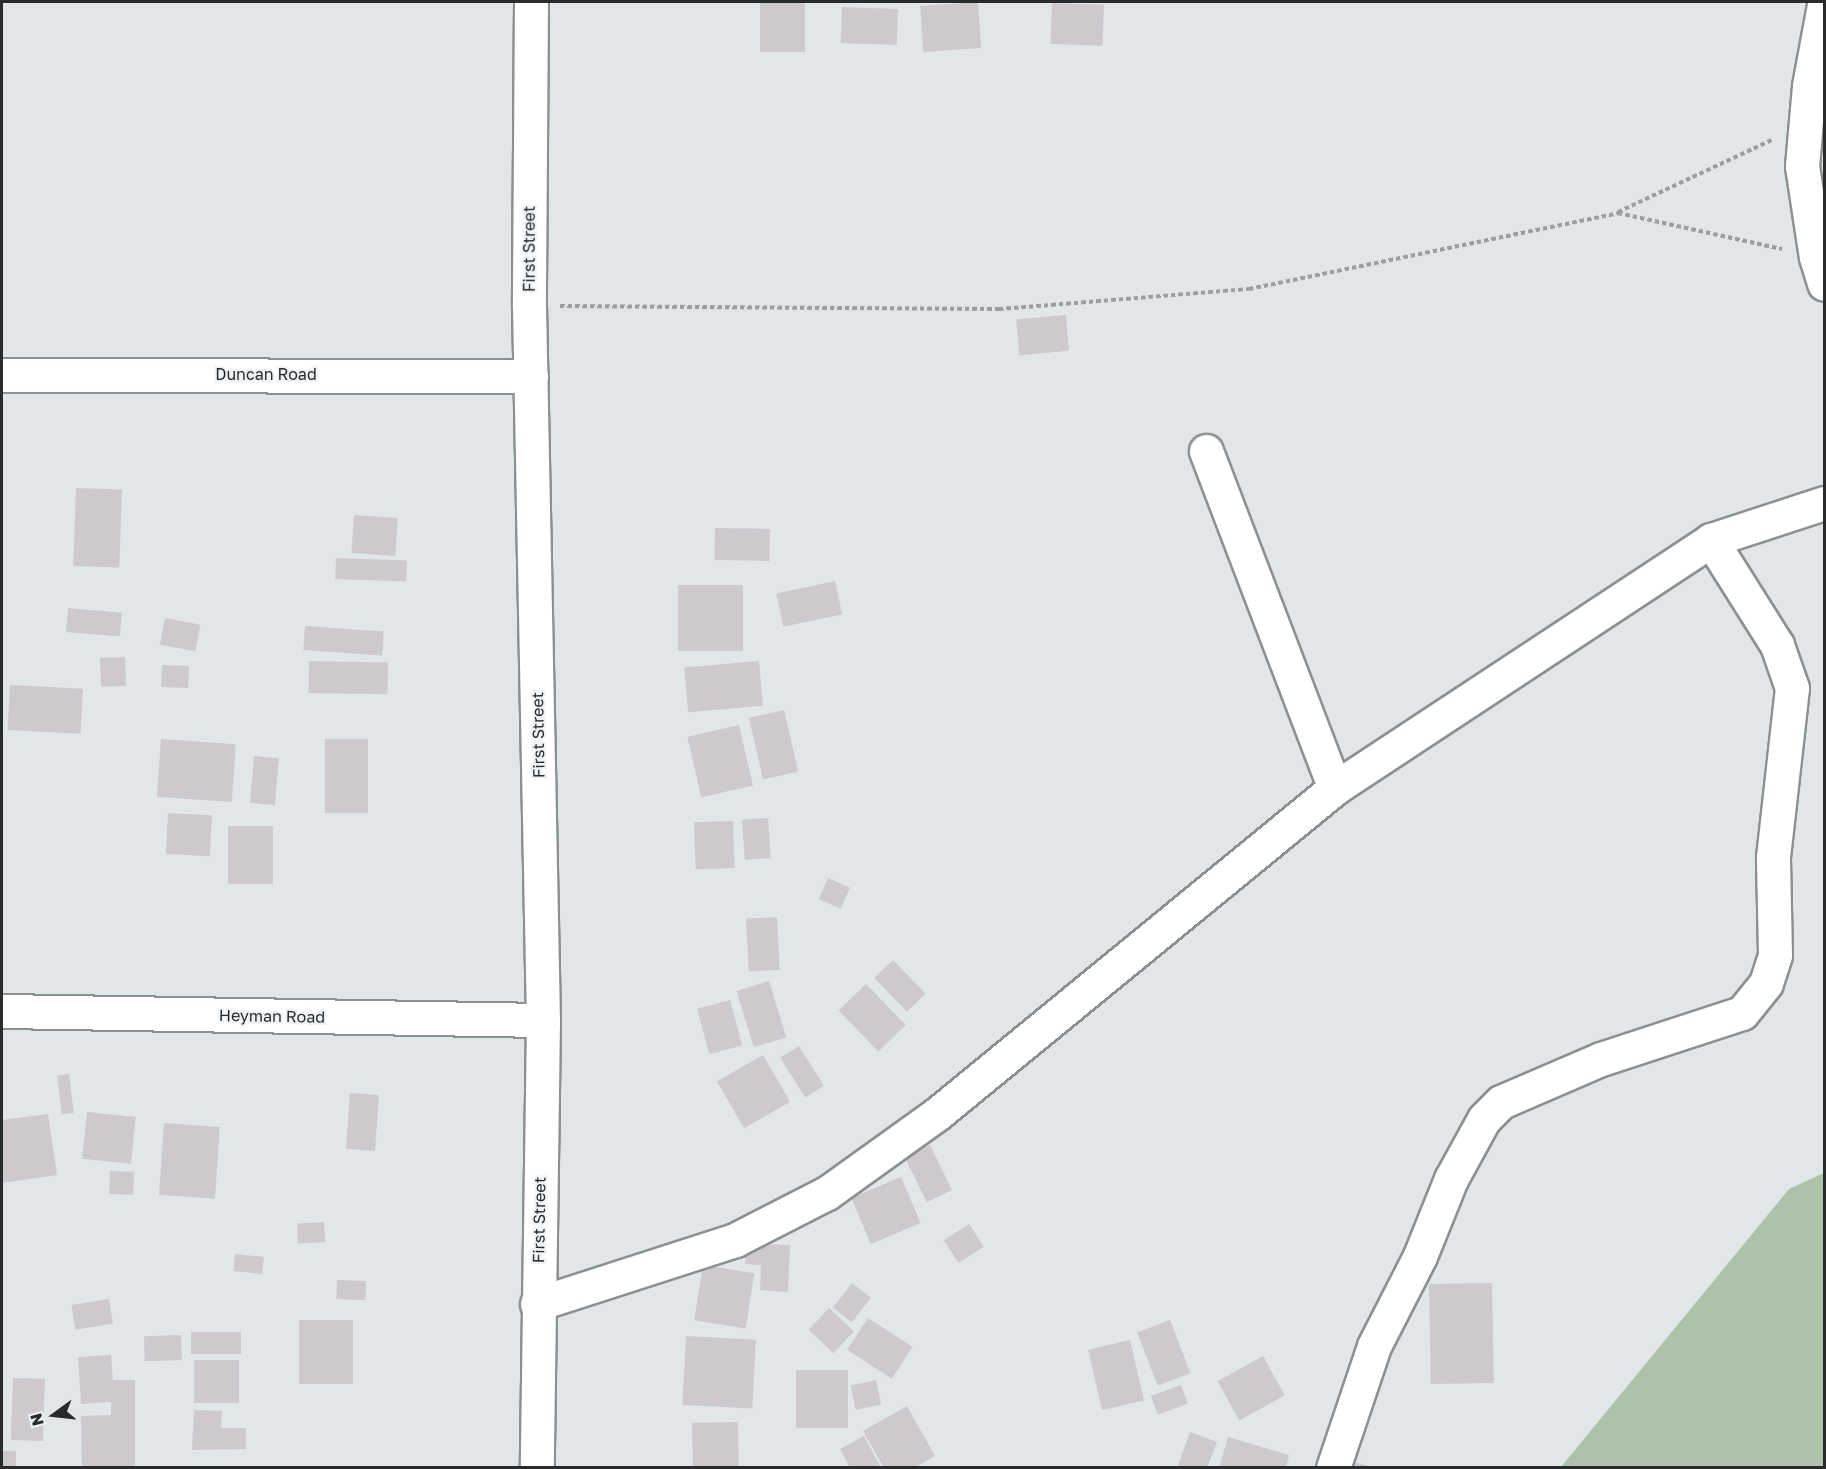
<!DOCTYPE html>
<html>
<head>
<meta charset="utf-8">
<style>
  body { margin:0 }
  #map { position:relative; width:1826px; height:1469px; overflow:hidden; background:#e1e6e9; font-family:"Golos Text",sans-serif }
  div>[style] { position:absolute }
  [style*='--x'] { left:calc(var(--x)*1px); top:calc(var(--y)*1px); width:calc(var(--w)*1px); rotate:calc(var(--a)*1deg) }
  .green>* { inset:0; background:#acc2a9 }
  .building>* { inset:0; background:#cdc9cd; transform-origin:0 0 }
  .path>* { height:4px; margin-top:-2px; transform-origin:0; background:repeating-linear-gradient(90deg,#9c9fa2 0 4.5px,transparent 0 7.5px) }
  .roads { filter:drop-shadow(2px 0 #8c9093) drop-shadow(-2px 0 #8c9093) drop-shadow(0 2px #8c9093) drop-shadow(0 -2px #8c9093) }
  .minor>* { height:33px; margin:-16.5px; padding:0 16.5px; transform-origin:16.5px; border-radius:16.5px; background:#fff }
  span { translate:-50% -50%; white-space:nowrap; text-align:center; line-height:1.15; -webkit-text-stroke:4.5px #eff3f7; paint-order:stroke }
  .street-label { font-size:16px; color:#292a2c }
  .frame { position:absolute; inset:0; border:3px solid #292a2c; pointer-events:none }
  .north { position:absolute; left:24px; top:1385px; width:60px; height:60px; -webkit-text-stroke:4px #eff3f7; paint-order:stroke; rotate:255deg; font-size:16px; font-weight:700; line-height:24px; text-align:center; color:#292a2c }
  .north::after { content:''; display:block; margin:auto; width:21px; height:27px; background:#292a2c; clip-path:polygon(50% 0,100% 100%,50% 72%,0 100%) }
</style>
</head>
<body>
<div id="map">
  <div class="green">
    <div style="clip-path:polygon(1824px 1173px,1824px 1467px,1561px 1467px,1789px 1189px)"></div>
  </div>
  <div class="building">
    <div style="left:760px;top:2px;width:45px;height:50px"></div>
    <div style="left:978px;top:2px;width:46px;height:58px;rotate:86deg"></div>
    <div style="left:1052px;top:3px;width:52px;height:41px;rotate:2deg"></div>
    <div style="left:842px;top:7px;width:56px;height:36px;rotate:2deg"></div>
    <div style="left:1066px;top:315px;width:36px;height:50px;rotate:85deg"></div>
    <div style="left:76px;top:488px;width:46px;height:78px;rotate:2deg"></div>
    <div style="left:354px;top:515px;width:44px;height:38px;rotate:4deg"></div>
    <div style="left:715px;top:528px;width:55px;height:32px;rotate:1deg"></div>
    <div style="left:336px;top:558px;width:71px;height:21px;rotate:2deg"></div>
    <div style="left:835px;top:581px;width:34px;height:60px;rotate:78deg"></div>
    <div style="left:678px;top:585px;width:65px;height:66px"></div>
    <div style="left:68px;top:608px;width:54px;height:24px;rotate:5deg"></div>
    <div style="left:165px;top:618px;width:36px;height:27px;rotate:11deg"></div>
    <div style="left:305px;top:626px;width:79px;height:24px;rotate:4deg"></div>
    <div style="left:125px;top:657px;width:29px;height:25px;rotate:88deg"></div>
    <div style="left:309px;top:661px;width:79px;height:32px;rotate:1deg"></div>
    <div style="left:759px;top:661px;width:45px;height:75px;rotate:85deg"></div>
    <div style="left:162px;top:665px;width:27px;height:22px;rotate:2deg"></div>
    <div style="left:10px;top:685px;width:73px;height:45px;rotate:3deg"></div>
    <div style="left:784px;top:710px;width:63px;height:36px;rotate:77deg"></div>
    <div style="left:739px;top:725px;width:62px;height:53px;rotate:77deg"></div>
    <div style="left:161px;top:739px;width:75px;height:58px;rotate:4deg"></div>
    <div style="left:325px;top:739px;width:43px;height:74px"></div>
    <div style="left:254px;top:756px;width:25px;height:47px;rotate:5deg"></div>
    <div style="left:168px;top:813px;width:44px;height:41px;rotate:3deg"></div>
    <div style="left:768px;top:818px;width:40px;height:26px;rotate:86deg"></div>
    <div style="left:733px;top:821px;width:47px;height:39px;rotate:88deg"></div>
    <div style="left:228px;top:826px;width:45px;height:58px"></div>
    <div style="left:828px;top:878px;width:24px;height:23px;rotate:24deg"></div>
    <div style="left:777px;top:917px;width:53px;height:31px;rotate:87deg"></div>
    <div style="left:893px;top:960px;width:47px;height:26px;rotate:46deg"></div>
    <div style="left:769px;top:981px;width:59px;height:34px;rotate:73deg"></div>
    <div style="left:866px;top:984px;width:57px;height:38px;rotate:46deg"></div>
    <div style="left:730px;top:1000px;width:47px;height:34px;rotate:75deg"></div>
    <div style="left:799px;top:1046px;width:47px;height:22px;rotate:58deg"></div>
    <div style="left:763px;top:1055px;width:54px;height:53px;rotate:60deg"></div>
    <div style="left:69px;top:1074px;width:39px;height:12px;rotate:83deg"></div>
    <div style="left:350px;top:1093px;width:29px;height:56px;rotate:4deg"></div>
    <div style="left:87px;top:1112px;width:49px;height:47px;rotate:6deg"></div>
    <div style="clip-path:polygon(48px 1114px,57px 1175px,2px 1183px,2px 1120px)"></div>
    <div style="left:164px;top:1123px;width:56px;height:72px;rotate:4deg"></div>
    <div style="left:930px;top:1145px;width:50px;height:28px;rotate:64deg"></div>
    <div style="left:110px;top:1171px;width:24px;height:23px;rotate:2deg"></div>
    <div style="left:901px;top:1177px;width:50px;height:54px;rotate:67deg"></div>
    <div style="left:324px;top:1222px;width:20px;height:27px;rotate:87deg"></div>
    <div style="left:969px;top:1224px;width:27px;height:30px;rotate:57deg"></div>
    <div style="clip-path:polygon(746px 1244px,790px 1245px,788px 1292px,760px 1290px,761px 1265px,745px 1264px)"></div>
    <div style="left:235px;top:1254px;width:29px;height:17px;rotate:6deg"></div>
    <div style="left:703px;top:1265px;width:52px;height:56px;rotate:9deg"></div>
    <div style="left:337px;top:1280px;width:29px;height:19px;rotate:2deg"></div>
    <div style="left:852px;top:1283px;width:24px;height:31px;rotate:38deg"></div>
    <div style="left:1492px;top:1283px;width:100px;height:63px;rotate:89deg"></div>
    <div style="left:109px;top:1299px;width:25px;height:38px;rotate:81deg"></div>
    <div style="left:829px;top:1308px;width:34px;height:30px;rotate:43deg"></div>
    <div style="left:868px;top:1318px;width:53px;height:38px;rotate:33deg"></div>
    <div style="left:299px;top:1320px;width:54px;height:64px"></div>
    <div style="left:1170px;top:1320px;width:57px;height:35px;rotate:69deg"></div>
    <div style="left:191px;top:1332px;width:50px;height:22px"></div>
    <div style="left:181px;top:1335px;width:25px;height:37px;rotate:88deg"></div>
    <div style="left:686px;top:1336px;width:70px;height:69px;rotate:3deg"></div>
    <div style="left:1130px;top:1340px;width:62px;height:43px;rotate:77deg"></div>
    <div style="clip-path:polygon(111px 1355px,113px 1380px,135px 1380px,135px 1468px,82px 1468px,81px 1416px,111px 1415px,111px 1402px,81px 1404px,78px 1357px)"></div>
    <div style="left:1263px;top:1356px;width:45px;height:52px;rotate:61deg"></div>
    <div style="left:194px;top:1360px;width:45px;height:43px"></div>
    <div style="left:796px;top:1370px;width:52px;height:58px"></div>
    <div style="left:13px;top:1378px;width:32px;height:62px;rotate:2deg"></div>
    <div style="left:876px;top:1380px;width:25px;height:26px;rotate:78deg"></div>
    <div style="left:1181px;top:1385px;width:20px;height:32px;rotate:70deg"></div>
    <div style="clip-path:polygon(907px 1406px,935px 1456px,914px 1468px,884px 1468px,863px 1431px)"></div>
    <div style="clip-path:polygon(194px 1410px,222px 1411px,221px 1428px,246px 1428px,246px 1449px,192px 1450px)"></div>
    <div style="left:738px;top:1422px;width:46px;height:46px;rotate:89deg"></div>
    <div style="clip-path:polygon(1190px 1432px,1217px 1442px,1207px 1468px,1177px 1468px)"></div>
    <div style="clip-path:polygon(864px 1436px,881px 1468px,850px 1468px,840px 1449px)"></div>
    <div style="clip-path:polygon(1228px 1437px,1289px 1455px,1286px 1468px,1219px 1468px)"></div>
    <div style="left:3px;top:1451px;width:13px;height:17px"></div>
    <div style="clip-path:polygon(1347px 1460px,1372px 1467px,1372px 1468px,1345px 1468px)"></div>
  </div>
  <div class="path">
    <div style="--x:1618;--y:212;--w:170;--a:-25.1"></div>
    <div style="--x:560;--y:306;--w:439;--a:0.4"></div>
    <div style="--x:999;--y:309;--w:251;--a:-4.6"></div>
    <div style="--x:1249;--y:289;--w:377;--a:-11.6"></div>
    <div style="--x:1618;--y:213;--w:168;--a:12.4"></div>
  </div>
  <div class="roads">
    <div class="minor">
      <div style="--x:531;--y:2;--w:303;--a:90.4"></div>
      <div style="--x:529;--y:305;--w:715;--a:88.88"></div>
      <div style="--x:543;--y:1020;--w:448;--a:90.8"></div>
      <div style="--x:1824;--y:5;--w:82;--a:100.5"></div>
      <div style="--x:1809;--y:86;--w:80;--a:95"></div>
      <div style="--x:1802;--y:166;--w:92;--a:81.3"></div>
      <div style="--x:1816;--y:257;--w:28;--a:73"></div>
      <div style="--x:2;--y:375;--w:529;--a:0.11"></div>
      <div style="--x:1206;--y:451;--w:361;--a:69.1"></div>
      <div style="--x:2;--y:1011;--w:541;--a:0.95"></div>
      <div style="--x:537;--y:1304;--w:208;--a:-17.9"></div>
      <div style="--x:735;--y:1240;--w:103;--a:-27.1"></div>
      <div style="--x:827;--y:1193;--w:135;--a:-35.7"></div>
      <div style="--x:937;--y:1114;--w:514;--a:-39.32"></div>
      <div style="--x:1335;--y:788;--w:450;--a:-33.4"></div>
      <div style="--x:1711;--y:540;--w:119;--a:-18.1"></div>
      <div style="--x:1333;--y:1468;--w:129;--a:-71.4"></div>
      <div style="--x:1374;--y:1346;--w:101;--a:-62.9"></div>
      <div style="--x:1420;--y:1256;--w:83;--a:-68.1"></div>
      <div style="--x:1451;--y:1179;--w:68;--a:-61.2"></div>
      <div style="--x:1484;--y:1119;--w:24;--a:-45"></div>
      <div style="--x:1501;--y:1102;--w:109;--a:-23.3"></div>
      <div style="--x:1601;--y:1059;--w:148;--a:-18.1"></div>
      <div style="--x:1742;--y:1013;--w:38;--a:-51"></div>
      <div style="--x:1766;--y:983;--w:29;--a:-72"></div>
      <div style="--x:1775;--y:955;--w:98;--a:-91.2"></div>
      <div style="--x:1773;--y:857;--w:170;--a:-83.6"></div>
      <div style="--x:1792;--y:688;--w:46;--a:-109.2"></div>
      <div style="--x:1777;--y:645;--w:124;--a:-122.2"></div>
    </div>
  </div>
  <div class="street-label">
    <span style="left:529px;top:249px;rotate:-90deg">First Street</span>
    <span style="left:266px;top:374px">Duncan Road</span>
    <span style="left:538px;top:735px;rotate:-91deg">First Street</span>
    <span style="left:272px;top:1016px;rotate:1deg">Heyman Road</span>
    <span style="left:539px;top:1220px;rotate:-89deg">First Street</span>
  </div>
  <div class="frame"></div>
  <div class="north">N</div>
</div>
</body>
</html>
